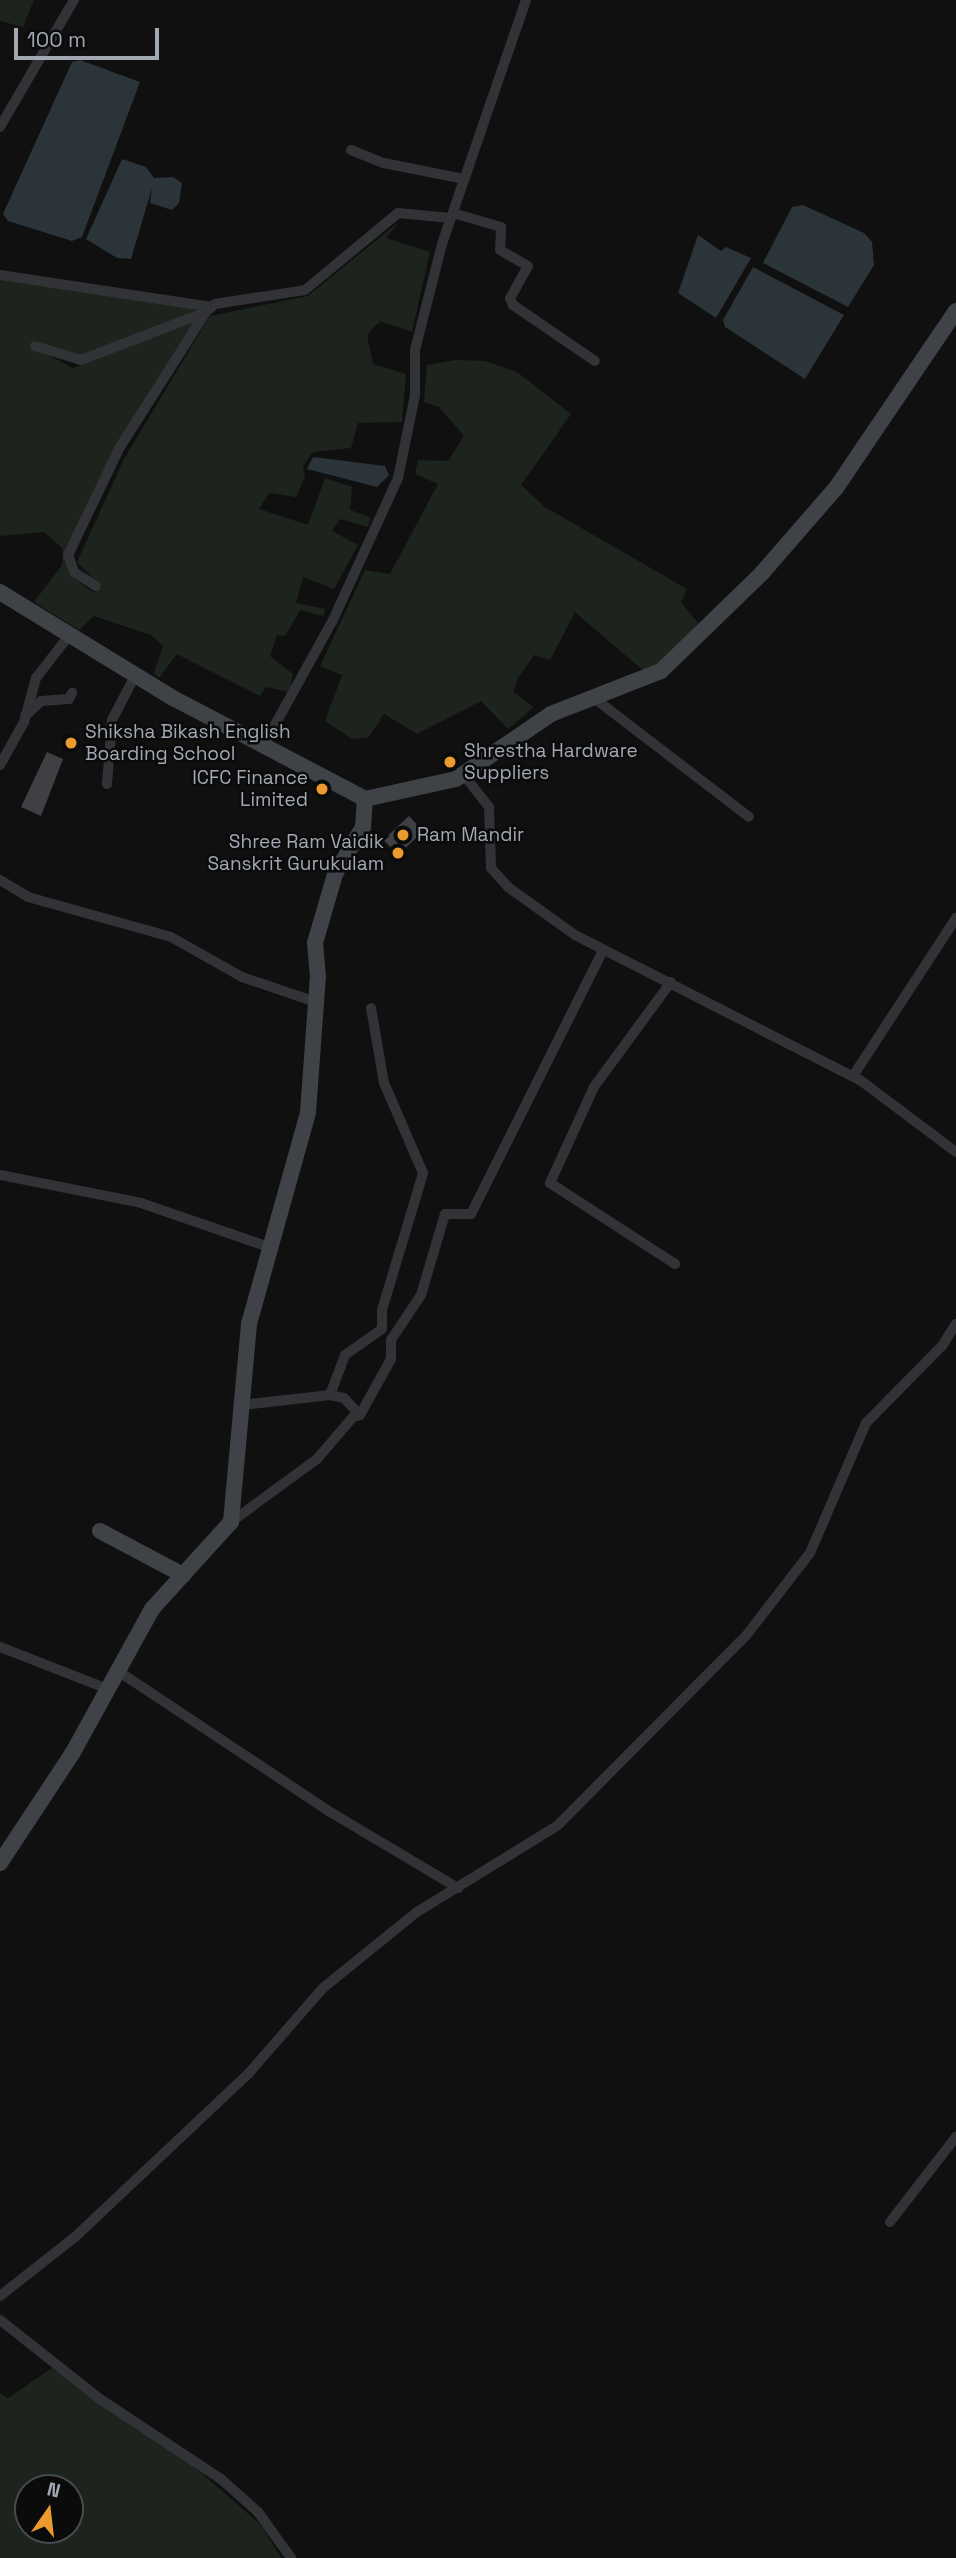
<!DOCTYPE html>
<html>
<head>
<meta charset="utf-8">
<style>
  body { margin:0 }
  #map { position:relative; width:956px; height:2558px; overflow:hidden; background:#101011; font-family:"Space Grotesk",sans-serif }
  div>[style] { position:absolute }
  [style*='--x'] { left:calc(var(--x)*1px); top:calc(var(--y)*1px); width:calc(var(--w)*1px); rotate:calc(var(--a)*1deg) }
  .green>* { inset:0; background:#1d241d }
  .water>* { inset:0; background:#2a3439 }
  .building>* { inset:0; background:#3f4044; transform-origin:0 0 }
  .street>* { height:10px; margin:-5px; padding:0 5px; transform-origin:5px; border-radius:5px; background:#313336 }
  .secondary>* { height:16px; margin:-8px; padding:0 8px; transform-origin:8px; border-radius:8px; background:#3f4246 }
  .dots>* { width:19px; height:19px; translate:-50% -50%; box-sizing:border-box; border:4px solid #0b0b0c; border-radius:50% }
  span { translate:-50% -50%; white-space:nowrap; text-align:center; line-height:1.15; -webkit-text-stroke:5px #0b0b0c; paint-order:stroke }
  .poi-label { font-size:19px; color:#a2a8b2 }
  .left { translate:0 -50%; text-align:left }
  .right { translate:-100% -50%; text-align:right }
  .north { position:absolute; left:14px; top:2474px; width:70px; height:70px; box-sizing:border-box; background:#0b0b0c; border:2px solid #474a4e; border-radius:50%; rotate:14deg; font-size:19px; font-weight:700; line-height:28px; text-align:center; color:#a2a8b2 }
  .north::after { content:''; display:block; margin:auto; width:24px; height:32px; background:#eb9b2e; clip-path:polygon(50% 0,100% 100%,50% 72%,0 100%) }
  .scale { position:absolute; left:14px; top:28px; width:145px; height:32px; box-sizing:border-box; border:4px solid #a2a8b2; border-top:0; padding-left:9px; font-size:21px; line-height:24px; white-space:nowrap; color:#a2a8b2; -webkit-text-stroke:5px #0b0b0c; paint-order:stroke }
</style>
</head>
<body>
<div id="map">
  <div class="green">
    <div style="clip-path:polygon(0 0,34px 0,23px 27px,0 21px)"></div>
    <div style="clip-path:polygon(400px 221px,386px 238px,430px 252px,412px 332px,380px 321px,367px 335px,373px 364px,406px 374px,402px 422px,358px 423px,351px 448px,313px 452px,303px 466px,305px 476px,296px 497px,269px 493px,259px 509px,308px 525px,325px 478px,352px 487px,350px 510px,370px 517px,368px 527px,340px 519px,332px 531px,358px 545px,334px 589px,303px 577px,296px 603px,326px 609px,323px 616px,300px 610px,285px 636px,277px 635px,270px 656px,293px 674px,289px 692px,266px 687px,260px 696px,177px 654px,159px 678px,154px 673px,163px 646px,151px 635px,94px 616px,79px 630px,34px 602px,62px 565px,63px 549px,44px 532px,0 536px,0 279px,204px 308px,78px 356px,36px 341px,30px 346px,73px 368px,199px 317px,66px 552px,69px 575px,94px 593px,102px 587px,77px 562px,124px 459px,210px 316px,308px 296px)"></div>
    <div style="clip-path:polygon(455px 360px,485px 361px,517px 372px,571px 414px,521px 485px,545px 507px,687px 589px,681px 602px,698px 623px,672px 654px,645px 672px,575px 612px,550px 660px,534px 655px,518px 678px,513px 692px,534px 707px,508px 729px,481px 701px,417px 734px,384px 714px,369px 737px,352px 739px,325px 721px,342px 675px,320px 666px,365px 570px,390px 574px,438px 484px,415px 474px,418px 460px,448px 461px,464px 436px,439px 407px,424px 402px,427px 365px)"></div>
    <div style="clip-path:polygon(evenodd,52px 2368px,182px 2456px,261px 2525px,281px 2558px,0 2558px,0 2393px,8px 2398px,52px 2368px,28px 2488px,70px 2488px,70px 2530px,28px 2530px,28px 2488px)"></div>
  </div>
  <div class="water">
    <div style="clip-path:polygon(80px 60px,140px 82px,82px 237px,72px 241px,8px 221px,3px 214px,72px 62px)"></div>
    <div style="clip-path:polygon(122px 159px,146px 167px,154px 178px,173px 177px,182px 183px,179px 203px,172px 210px,150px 203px,152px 188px,131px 259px,117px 258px,86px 239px)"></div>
    <div style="clip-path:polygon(803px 205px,864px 233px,872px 242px,874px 265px,848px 307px,763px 263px,792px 207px)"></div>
    <div style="clip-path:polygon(698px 235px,721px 251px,726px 247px,751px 258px,716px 318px,678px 293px)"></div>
    <div style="clip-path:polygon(753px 267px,844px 315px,805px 379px,725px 327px,723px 320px)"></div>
    <div style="clip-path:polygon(313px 457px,385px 466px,389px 475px,377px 487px,307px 469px)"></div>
  </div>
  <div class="building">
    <div style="clip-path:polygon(47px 752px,63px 759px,41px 816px,21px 807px)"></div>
    <div style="left:409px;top:816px;width:21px;height:35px;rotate:47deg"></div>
  </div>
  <div class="street">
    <div style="--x:0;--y:127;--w:147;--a:-59.8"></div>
    <div style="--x:351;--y:150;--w:35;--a:22"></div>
    <div style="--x:384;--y:163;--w:82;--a:11.3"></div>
    <div style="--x:453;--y:213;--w:50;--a:16.3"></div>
    <div style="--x:501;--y:227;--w:23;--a:92"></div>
    <div style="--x:500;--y:250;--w:32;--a:30"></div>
    <div style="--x:528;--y:266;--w:37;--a:119"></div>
    <div style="--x:510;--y:298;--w:8;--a:67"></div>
    <div style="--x:513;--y:305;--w:99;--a:34.3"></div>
    <div style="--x:0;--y:275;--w:214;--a:8.6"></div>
    <div style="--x:35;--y:346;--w:48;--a:16.9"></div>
    <div style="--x:81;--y:360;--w:134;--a:-21"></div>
    <div style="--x:96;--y:586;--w:26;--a:-148"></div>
    <div style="--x:74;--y:572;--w:18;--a:-109"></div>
    <div style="--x:68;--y:555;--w:120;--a:-64.3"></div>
    <div style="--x:120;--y:447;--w:160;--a:-57.5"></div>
    <div style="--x:206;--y:312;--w:12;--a:-42"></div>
    <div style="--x:215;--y:304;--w:91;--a:-8.8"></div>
    <div style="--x:305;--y:290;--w:121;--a:-39.6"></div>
    <div style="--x:398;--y:213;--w:53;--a:5.4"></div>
    <div style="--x:594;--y:698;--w:195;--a:37.5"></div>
    <div style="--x:25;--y:716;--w:22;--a:-43"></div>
    <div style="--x:41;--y:701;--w:28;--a:-4"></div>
    <div style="--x:69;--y:699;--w:7;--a:-63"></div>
    <div style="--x:265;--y:743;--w:141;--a:-61.1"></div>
    <div style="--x:333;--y:620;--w:156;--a:-65.4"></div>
    <div style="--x:398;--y:478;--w:85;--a:-78.4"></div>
    <div style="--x:415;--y:395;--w:45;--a:-90"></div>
    <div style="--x:415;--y:350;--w:109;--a:-75.7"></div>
    <div style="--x:442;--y:244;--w:258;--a:-71"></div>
    <div style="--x:0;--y:765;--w:49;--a:-60.8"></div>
    <div style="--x:24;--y:722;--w:46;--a:-74.7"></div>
    <div style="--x:36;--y:678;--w:51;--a:-52.2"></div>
    <div style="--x:463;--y:774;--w:42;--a:51.8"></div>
    <div style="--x:489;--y:807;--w:61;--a:88.1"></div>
    <div style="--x:491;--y:868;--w:25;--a:48"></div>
    <div style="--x:508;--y:887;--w:82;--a:35.6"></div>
    <div style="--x:575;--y:935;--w:320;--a:27"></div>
    <div style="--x:860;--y:1080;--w:120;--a:36.9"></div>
    <div style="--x:107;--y:784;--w:64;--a:-85.5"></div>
    <div style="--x:112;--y:720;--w:50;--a:-62.4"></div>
    <div style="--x:0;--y:880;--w:33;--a:31"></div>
    <div style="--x:28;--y:897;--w:148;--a:15.6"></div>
    <div style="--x:171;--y:937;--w:81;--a:29.4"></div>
    <div style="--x:242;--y:977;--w:78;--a:18.7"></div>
    <div style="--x:671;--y:982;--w:130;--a:126.3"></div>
    <div style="--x:594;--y:1087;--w:106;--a:114.6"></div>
    <div style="--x:550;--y:1183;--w:149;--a:32.9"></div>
    <div style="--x:853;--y:1076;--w:189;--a:-56.9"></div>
    <div style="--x:0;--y:1175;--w:144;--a:11.2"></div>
    <div style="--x:141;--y:1203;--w:139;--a:19"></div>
    <div style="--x:330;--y:1395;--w:43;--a:-69.4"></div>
    <div style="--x:345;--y:1355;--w:45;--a:-35.1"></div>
    <div style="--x:382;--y:1329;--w:19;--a:-90"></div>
    <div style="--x:382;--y:1310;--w:143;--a:-73.3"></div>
    <div style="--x:423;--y:1173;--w:98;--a:-113.4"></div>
    <div style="--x:384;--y:1083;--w:76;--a:-99.8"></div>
    <div style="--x:242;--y:1405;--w:89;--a:-6.5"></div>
    <div style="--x:330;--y:1395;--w:14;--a:12"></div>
    <div style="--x:344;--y:1398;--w:23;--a:47"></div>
    <div style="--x:231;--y:1522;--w:107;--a:-36.2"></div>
    <div style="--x:317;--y:1459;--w:55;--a:-49.4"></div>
    <div style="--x:353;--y:1417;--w:7;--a:-16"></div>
    <div style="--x:360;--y:1415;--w:64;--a:-61"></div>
    <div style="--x:391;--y:1359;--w:19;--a:-90"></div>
    <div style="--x:391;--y:1340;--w:54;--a:-56.3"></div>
    <div style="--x:421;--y:1295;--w:84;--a:-73.5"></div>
    <div style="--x:445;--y:1214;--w:26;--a:0"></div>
    <div style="--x:471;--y:1214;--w:295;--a:-63.4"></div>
    <div style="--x:0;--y:1647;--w:116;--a:21.3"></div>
    <div style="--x:118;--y:1671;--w:257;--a:33.6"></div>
    <div style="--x:332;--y:1813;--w:147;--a:30.8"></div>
    <div style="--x:890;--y:2222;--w:108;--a:-52.2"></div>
    <div style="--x:0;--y:2296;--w:95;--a:-38.2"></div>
    <div style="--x:75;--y:2237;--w:239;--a:-43.3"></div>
    <div style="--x:249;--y:2073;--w:113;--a:-49"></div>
    <div style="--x:323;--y:1988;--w:121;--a:-39"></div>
    <div style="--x:417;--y:1912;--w:164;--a:-31.6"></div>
    <div style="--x:557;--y:1826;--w:267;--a:-45.2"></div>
    <div style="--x:745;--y:1637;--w:106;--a:-52.3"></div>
    <div style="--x:810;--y:1553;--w:142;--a:-66.7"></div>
    <div style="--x:866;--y:1423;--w:108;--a:-45.4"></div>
    <div style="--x:942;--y:1346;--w:26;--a:-58"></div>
    <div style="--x:0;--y:2320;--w:127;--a:38.3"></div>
    <div style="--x:100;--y:2399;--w:145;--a:33.5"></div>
    <div style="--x:221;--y:2479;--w:50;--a:41.7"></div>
    <div style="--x:258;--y:2512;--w:57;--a:54.3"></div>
  </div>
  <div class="secondary">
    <div style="--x:0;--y:592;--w:203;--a:31.5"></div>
    <div style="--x:173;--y:698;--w:217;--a:27.7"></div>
    <div style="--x:365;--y:799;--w:93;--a:-12.4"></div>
    <div style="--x:456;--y:779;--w:115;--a:-34.4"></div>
    <div style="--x:551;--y:714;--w:118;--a:-21.4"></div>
    <div style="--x:661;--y:671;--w:141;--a:-44.1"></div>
    <div style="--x:762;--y:573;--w:113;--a:-49"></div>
    <div style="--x:836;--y:488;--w:214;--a:-55.9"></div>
    <div style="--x:100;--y:1531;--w:94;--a:27.9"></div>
    <div style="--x:0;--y:1863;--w:131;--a:-56.6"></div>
    <div style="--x:72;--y:1754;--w:166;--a:-61.1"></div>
    <div style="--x:152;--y:1609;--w:118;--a:-47.8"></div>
    <div style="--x:231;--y:1522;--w:199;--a:-84.8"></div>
    <div style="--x:249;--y:1324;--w:220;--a:-74.4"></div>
    <div style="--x:308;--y:1112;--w:135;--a:-85.8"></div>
    <div style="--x:318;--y:977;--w:34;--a:-95"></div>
    <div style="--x:315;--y:943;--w:72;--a:-73.8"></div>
    <div style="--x:335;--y:874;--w:55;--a:-59.2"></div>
    <div style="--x:363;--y:827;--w:28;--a:-86"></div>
  </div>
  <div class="dots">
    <div style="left:71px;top:743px;background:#eb9b2e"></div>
    <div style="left:450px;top:762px;background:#eb9b2e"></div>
    <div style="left:322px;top:789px;background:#eb9b2e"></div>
    <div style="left:403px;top:835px;background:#eb9b2e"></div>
    <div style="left:398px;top:853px;background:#eb9b2e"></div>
  </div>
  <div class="poi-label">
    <span class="left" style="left:85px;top:743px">Shiksha Bikash English<br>Boarding School</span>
    <span class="left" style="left:464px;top:762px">Shrestha Hardware<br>Suppliers</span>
    <span class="right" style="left:308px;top:789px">ICFC Finance<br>Limited</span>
    <span class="left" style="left:417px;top:835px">Ram Mandir</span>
    <span class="right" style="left:384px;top:853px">Shree Ram Vaidik<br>Sanskrit Gurukulam</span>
  </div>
  <div class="north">N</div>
  <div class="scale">100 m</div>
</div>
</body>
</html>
